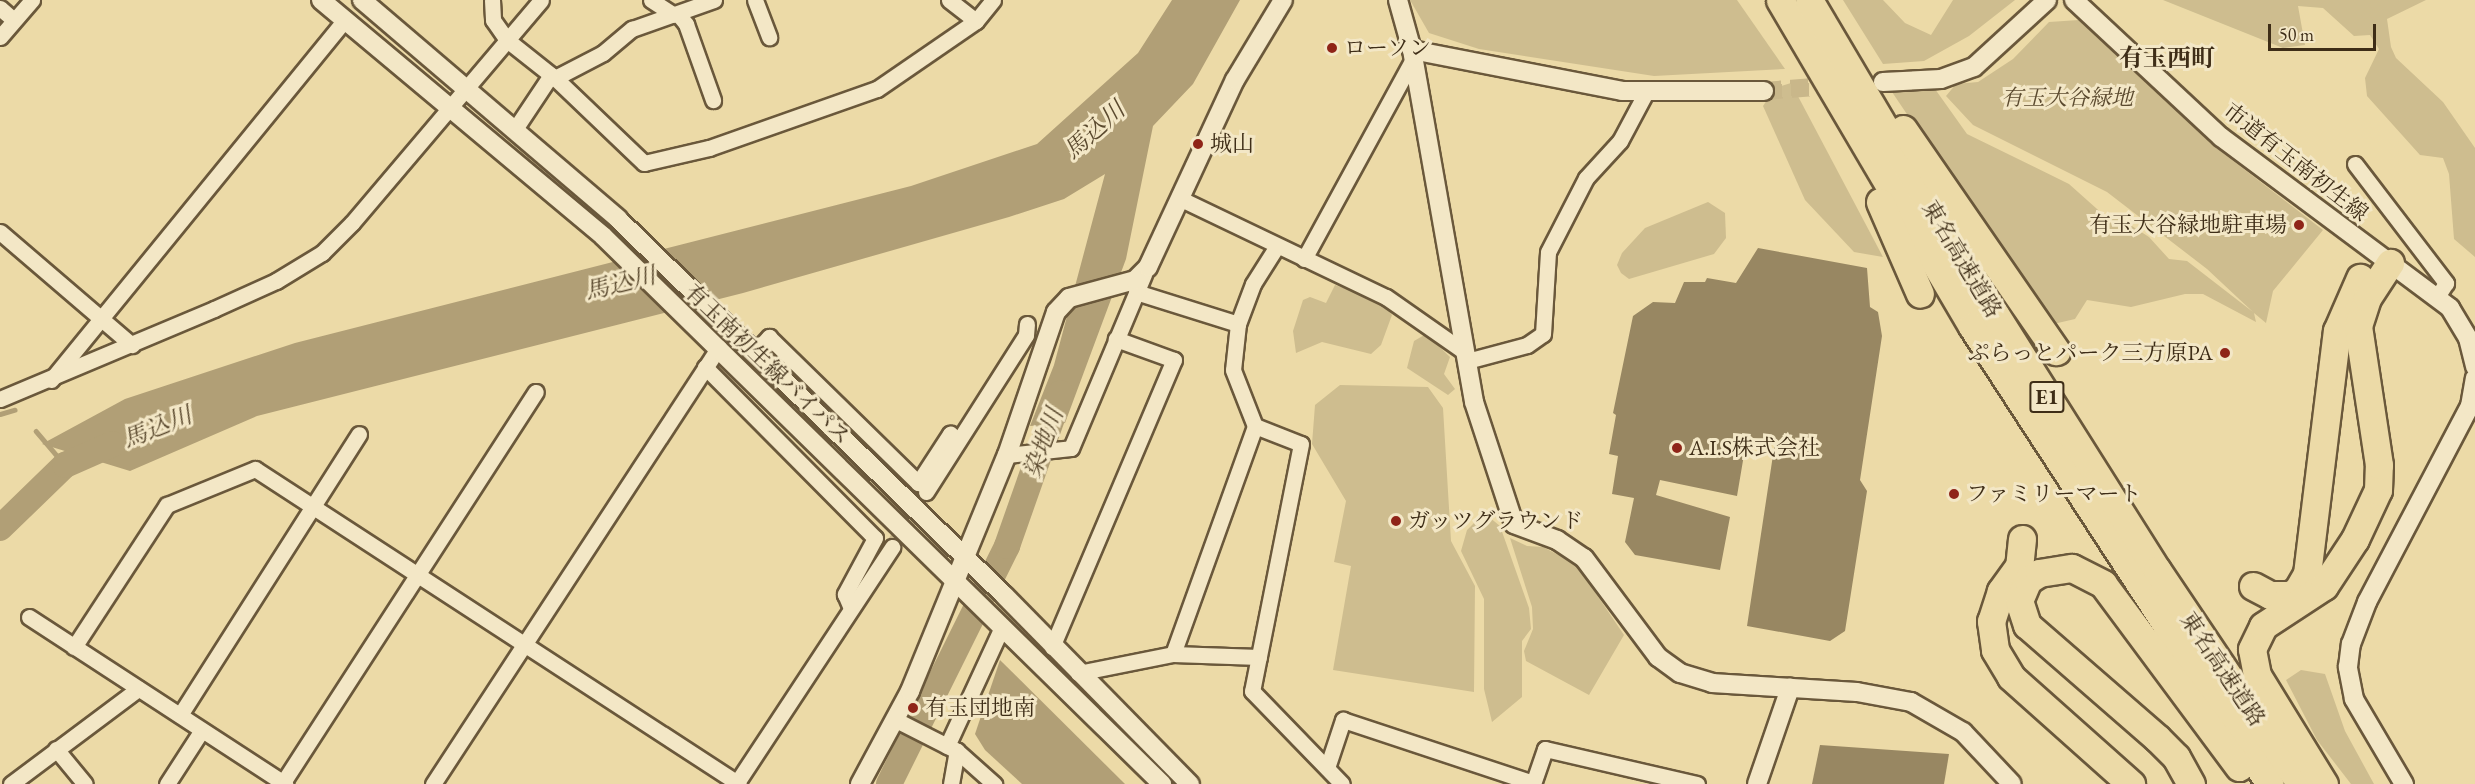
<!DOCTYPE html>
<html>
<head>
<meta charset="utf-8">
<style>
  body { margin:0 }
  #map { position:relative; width:2475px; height:784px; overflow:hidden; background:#ecdaa7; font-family:"EB Garamond","Noto Serif JP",serif }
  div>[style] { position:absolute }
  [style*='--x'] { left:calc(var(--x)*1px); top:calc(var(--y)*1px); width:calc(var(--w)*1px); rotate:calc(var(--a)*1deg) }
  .green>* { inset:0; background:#cebd8f }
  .water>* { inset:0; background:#b19f76 }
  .stream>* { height:4.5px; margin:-2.25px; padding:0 2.25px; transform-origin:2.25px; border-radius:2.25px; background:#b19f76 }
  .river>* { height:26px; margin:-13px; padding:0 13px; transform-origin:13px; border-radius:13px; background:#b19f76 }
  .building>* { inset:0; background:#988762 }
  .minor-tunnel>* { height:15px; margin-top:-7.5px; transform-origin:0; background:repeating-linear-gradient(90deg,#c9b78a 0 15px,transparent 0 23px) }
  .tertiary-tunnel>* { height:18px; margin-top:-9px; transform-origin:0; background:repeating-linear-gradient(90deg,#c9b78a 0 18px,transparent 0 27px) }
  .roads { filter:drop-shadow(2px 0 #6a583b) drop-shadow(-2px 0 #6a583b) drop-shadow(0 2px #6a583b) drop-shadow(0 -2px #6a583b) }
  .minor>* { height:15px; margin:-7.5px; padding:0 7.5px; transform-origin:7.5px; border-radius:7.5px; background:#f3e7c6 }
  .tertiary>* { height:18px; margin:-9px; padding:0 9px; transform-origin:9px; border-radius:9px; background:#f3e7c6 }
  .motorway>* { height:27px; margin:-13.5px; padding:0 13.5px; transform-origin:13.5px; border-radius:13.5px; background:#ecdaa7 }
  .dots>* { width:16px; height:16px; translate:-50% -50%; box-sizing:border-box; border:3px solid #f3e7c6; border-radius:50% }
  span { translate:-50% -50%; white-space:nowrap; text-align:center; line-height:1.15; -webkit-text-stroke:6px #f3e7c6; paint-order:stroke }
  .shield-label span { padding:2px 4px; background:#f3e7c6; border:2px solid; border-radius:4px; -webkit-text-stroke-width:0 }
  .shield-label { font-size:21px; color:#3e2d17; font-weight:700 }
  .poi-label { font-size:22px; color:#3e2d17 }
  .left { translate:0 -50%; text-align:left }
  .right { translate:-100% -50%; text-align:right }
  .park-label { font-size:22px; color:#5b4a2f; font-style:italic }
  .street-label { font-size:22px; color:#3e2d17 }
  .neighbourhood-label { font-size:24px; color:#3e2d17; font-weight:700 }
  .water-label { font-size:24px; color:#5b4a2f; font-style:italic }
  .scale { position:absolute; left:2268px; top:24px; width:108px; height:27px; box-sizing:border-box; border:3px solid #3e2d17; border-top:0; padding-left:8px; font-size:18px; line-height:21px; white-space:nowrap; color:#3e2d17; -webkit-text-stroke:4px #f3e7c6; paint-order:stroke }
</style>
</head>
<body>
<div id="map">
  <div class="green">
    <div style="clip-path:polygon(1410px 0,1737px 0,1785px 69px,1654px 76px,1479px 49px,1429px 33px)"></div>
    <div style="clip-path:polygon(1843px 0,1883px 0,1905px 23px,1931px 35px,1953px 0,2015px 0,1969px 36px,1924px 61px,1883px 64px)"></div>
    <div style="clip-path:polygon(2163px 0,2426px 0,2387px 19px,2391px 47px,2396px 58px,2443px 102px,2475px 148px,2475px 257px,2454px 239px,2449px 174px,2443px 158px,2420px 155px,2367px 96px,2365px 78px,2379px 49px,2370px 35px,2354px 36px,2323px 8px,2298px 6px,2305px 45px,2283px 48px)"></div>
    <div style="clip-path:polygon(2079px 20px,2219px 150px,2323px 230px,2273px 291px,2266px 323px,2254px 313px,2256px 322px,2203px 294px,2185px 294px,2131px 307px,2087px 300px,2075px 319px,2049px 325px,1892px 92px,1935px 89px,1967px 134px,2069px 184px,2106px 217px,2121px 219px,2149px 237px,2169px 259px,2187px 261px,2253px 312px,2207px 269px,2107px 192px,1973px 125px,1946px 96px,1956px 84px,1978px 82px,2013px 59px,2049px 22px)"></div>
    <div style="clip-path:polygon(1791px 83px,1883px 257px,1854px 252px,1805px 200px,1763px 106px,1775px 88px)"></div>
    <div style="clip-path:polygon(1708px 202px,1725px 213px,1726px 238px,1714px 254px,1629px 279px,1621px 273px,1617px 265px,1622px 253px,1645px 228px)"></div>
    <div style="clip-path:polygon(1335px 285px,1379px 300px,1392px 315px,1381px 345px,1371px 354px,1322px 342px,1296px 353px,1293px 331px,1303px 300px,1310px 297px,1326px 303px)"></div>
    <div style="clip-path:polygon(1426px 334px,1450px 357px,1444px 374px,1455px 389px,1448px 395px,1407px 368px,1414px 341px)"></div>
    <div style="clip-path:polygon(1340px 385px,1428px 387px,1443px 408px,1451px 541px,1475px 586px,1474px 692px,1333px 670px,1351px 566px,1334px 562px,1346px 501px,1312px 444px,1315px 405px)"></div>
    <div style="clip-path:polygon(1480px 517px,1489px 517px,1500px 526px,1529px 608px,1531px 629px,1522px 641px,1522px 697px,1492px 722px,1484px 689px,1484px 599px,1461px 551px,1467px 530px)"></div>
    <div style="clip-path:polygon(1510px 538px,1527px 546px,1543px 547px,1576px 564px,1624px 635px,1589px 695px,1526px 661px,1524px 651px,1533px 629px,1532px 607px)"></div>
    <div style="clip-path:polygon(2301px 670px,2325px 674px,2345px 731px,2374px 784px,2351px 784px,2317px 740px,2286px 680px)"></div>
  </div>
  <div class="water">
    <div style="clip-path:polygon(1172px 0,1240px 0,1193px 84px,1153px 126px,1126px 259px,1065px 423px,1030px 426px,1054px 365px,1105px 174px,1064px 199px,1009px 217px,743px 293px,257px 416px,130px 471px,42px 444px,125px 399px,295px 343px,911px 186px,1037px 144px,1138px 53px)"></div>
    <div style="clip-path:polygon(1000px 660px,1125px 784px,1022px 784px,985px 750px,975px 734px)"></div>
  </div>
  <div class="stream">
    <div style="--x:0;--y:414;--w:15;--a:-16"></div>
    <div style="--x:36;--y:431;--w:45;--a:49.5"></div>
  </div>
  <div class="river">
    <div style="--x:0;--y:528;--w:91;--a:-44.1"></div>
    <div style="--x:65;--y:465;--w:52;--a:-23.6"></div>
    <div style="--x:889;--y:784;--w:266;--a:-63.6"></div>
    <div style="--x:1007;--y:546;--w:162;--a:-70.6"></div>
  </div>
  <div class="building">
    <div style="clip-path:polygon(1758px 248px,1867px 268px,1870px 307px,1878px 312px,1882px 336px,1860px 480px,1867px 491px,1845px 631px,1830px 641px,1747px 626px,1775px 442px,1747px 437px,1737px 496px,1660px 480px,1656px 495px,1730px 517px,1720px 570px,1635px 555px,1625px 542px,1634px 498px,1612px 494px,1618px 456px,1609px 454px,1616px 415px,1613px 413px,1633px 316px,1653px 302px,1675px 303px,1684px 282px,1705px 282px,1707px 278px,1736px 283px)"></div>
    <div style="clip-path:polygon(1820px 745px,1949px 754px,1944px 784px,1812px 784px)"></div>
  </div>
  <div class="minor-tunnel">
    <div style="--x:892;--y:547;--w:65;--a:-58.3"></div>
  </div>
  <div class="tertiary-tunnel">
    <div style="--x:1764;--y:91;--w:76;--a:-4.5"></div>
  </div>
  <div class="roads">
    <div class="minor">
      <div style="--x:492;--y:0;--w:20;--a:87"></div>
      <div style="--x:493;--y:20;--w:24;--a:55"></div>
      <div style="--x:507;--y:40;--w:61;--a:38.4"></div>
      <div style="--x:555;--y:78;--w:123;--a:43.7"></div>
      <div style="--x:644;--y:163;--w:67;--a:-13"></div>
      <div style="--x:709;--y:148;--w:178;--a:-19.4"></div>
      <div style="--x:877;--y:89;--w:120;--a:-34.5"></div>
      <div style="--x:976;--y:21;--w:27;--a:-51"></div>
      <div style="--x:651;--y:0;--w:27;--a:33"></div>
      <div style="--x:755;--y:0;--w:40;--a:69"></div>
      <div style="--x:949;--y:0;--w:34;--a:38"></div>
      <div style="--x:0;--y:8;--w:18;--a:41"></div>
      <div style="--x:678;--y:14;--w:13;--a:51"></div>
      <div style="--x:686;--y:24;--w:81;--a:70.4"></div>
      <div style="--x:0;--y:37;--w:49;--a:-49.1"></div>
      <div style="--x:555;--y:78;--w:54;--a:-27.5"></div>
      <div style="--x:603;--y:53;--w:38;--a:-40"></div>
      <div style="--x:632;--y:29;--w:87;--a:-19.5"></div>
      <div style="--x:515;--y:129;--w:65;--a:-56.3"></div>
      <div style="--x:2355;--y:164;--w:150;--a:52.6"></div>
      <div style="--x:2446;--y:283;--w:17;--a:123"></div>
      <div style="--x:1181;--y:199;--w:227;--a:25.6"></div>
      <div style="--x:1386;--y:297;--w:98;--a:35"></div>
      <div style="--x:0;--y:232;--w:174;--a:40.6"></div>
      <div style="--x:1277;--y:246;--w:45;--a:122.3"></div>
      <div style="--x:1253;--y:284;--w:43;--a:110.6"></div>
      <div style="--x:1238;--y:324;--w:46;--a:96.2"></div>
      <div style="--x:1233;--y:370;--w:60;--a:68.6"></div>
      <div style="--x:1255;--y:426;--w:49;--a:21.4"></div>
      <div style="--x:1301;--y:444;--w:252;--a:101.2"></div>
      <div style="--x:1252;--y:691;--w:129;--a:45.9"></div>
      <div style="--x:1304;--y:259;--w:226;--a:-61.4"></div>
      <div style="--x:1136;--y:292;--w:107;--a:17.4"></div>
      <div style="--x:755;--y:352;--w:21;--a:-47"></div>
      <div style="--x:769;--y:337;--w:209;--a:44.4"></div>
      <div style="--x:918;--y:483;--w:59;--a:-56.9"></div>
      <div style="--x:950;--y:434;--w:10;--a:37"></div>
      <div style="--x:1467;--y:361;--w:62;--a:-14.9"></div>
      <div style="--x:1527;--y:345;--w:19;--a:-35"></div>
      <div style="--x:1543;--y:334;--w:82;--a:-86.5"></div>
      <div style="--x:1548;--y:252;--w:83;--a:-62.8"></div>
      <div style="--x:1586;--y:178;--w:50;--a:-47.4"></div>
      <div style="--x:1620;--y:141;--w:53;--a:-62"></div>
      <div style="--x:705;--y:367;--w:241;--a:45.2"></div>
      <div style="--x:875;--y:538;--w:64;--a:118.2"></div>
      <div style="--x:845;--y:594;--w:13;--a:67"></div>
      <div style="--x:51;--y:380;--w:465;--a:-50.8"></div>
      <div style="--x:0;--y:399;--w:232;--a:-22.8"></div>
      <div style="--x:214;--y:309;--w:68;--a:-24.3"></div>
      <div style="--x:276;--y:281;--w:54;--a:-31.3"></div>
      <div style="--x:322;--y:253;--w:42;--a:-45"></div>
      <div style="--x:352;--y:223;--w:292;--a:-49.7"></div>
      <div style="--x:1007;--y:455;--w:64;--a:-6.2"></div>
      <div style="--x:1071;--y:448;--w:189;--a:-67.2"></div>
      <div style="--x:926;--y:492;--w:186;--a:-57.5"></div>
      <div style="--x:1026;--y:335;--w:11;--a:-85"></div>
      <div style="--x:29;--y:617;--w:306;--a:33.1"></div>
      <div style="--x:74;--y:647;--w:170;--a:-56.8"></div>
      <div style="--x:167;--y:505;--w:95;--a:-22.2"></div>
      <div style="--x:255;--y:469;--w:577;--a:33.06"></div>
      <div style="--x:1052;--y:647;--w:312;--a:-67"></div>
      <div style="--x:1174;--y:360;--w:62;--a:-160.1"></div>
      <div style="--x:1173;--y:654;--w:242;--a:-70.2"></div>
      <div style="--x:1078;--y:673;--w:97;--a:-11.3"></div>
      <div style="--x:1173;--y:654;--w:86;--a:2"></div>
      <div style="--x:180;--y:715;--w:333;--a:-57.5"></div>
      <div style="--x:896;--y:720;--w:68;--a:26.9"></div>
      <div style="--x:957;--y:751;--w:50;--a:41.7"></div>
      <div style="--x:947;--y:746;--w:131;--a:-65.2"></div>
      <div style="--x:56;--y:749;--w:45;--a:50.4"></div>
      <div style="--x:1327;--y:768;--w:51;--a:-71.6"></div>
      <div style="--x:1343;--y:720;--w:200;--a:18.3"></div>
      <div style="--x:11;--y:784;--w:159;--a:-36.8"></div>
      <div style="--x:167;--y:784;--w:64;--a:-57.1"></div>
      <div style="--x:282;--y:784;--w:467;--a:-57.1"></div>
      <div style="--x:433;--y:784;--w:522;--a:-56.8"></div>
      <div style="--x:736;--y:784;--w:284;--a:-56.6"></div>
      <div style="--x:951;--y:784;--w:34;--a:-80"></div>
      <div style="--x:1533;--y:784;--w:37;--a:-71"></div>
      <div style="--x:1545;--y:749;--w:156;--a:13"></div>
    </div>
    <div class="tertiary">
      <div style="--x:321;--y:0;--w:368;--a:39.9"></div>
      <div style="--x:603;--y:236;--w:783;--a:44.43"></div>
      <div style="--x:362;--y:0;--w:337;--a:40.5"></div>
      <div style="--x:618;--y:219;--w:540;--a:44.25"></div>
      <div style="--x:1005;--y:596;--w:264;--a:45.5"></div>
      <div style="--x:1398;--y:0;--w:52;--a:74.4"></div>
      <div style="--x:1412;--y:50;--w:357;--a:80"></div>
      <div style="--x:1474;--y:402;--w:128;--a:71.8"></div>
      <div style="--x:1514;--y:524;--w:46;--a:20.4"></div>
      <div style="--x:1557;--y:540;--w:32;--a:34"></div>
      <div style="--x:1584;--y:558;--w:124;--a:53.2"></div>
      <div style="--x:1658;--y:657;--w:27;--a:36"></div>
      <div style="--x:1680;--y:673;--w:34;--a:17"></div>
      <div style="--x:1712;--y:683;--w:145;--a:3.6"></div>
      <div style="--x:1857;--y:692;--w:55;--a:10.5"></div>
      <div style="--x:1911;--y:702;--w:60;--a:30"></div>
      <div style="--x:1963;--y:732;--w:71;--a:46.7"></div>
      <div style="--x:2074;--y:0;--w:201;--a:43"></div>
      <div style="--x:2221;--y:137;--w:286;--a:36.7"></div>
      <div style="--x:2450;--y:308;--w:35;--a:59"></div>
      <div style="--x:2468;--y:338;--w:30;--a:76"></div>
      <div style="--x:1412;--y:50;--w:214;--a:11"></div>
      <div style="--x:1622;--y:91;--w:142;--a:0"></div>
      <div style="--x:1883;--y:82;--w:58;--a:-3"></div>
      <div style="--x:1941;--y:79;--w:35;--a:-20"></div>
      <div style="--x:1974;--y:67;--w:99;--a:-42.5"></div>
      <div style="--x:860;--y:784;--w:106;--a:-61.7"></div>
      <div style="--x:910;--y:691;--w:255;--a:-67.7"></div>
      <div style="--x:1007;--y:455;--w:151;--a:-71.1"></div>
      <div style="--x:1056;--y:312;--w:19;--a:-47"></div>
      <div style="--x:1069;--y:298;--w:68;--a:-15.3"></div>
      <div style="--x:1135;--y:280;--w:18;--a:-45"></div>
      <div style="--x:1148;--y:267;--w:206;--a:-65.1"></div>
      <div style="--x:1235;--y:80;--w:93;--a:-59"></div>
      <div style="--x:1757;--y:784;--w:102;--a:-71"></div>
      <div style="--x:2404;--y:784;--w:99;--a:-120.5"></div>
      <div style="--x:2354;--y:699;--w:33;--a:-101"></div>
      <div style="--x:2348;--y:667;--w:23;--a:-83"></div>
      <div style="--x:2351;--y:644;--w:45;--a:-69.1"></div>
      <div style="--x:2367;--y:602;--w:221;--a:-62.3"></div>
      <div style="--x:2470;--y:406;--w:28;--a:-80"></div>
    </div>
    <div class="motorway">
      <div style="--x:1780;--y:0;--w:378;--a:59.5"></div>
      <div style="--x:1972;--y:326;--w:546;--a:56.95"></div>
      <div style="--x:1809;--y:0;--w:365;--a:59.4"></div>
      <div style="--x:1995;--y:314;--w:303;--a:57.7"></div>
      <div style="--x:2157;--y:570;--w:258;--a:56.1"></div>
      <div style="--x:1903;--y:129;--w:270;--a:55.4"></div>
      <div style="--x:1880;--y:202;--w:100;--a:66.5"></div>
      <div style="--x:2022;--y:539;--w:27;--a:96"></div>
      <div style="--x:2019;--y:566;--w:31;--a:126"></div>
      <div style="--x:2001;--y:591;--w:32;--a:108"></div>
      <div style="--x:1991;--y:621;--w:29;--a:82"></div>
      <div style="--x:1995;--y:650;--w:31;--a:59"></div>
      <div style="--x:2011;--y:677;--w:161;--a:41.7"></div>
      <div style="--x:2253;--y:586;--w:19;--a:28"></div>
      <div style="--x:2270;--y:595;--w:19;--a:0"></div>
      <div style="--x:2289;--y:595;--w:9;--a:-27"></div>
      <div style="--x:2297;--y:591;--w:20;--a:-60"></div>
      <div style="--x:2307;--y:574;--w:245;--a:-83"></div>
      <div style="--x:2337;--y:331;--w:58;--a:-66.5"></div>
      <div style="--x:2191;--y:784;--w:31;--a:-119"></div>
      <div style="--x:2176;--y:757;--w:27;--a:-135"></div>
      <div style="--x:2157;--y:738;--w:172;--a:-139"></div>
      <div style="--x:2027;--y:625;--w:25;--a:-108"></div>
      <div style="--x:2019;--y:601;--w:23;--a:-67"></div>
      <div style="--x:2028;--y:580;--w:13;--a:-32"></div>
      <div style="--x:2039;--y:573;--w:33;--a:-9"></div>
      <div style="--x:2072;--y:568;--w:35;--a:27"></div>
      <div style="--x:2103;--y:584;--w:228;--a:53.4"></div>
      <div style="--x:2324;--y:784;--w:128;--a:-121.6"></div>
      <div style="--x:2257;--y:675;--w:26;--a:-101"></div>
      <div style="--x:2252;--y:649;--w:25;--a:-64"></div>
      <div style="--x:2263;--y:626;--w:73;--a:-33.3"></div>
      <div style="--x:2324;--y:586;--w:56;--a:-56.6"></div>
      <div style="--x:2355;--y:539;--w:54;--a:-64.9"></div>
      <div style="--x:2378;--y:490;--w:25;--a:-88"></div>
      <div style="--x:2379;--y:465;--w:141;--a:-98.6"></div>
      <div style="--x:2358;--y:326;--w:29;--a:-72"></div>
      <div style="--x:2367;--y:298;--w:42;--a:-56.7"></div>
    </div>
  </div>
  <div class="dots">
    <div style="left:1332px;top:48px;background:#8f2418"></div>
    <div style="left:1198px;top:144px;background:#8f2418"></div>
    <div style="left:2299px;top:225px;background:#8f2418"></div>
    <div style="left:2225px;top:353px;background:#8f2418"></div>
    <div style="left:1677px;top:448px;background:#8f2418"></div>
    <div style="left:1954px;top:494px;background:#8f2418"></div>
    <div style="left:1396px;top:521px;background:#8f2418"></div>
    <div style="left:913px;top:708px;background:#8f2418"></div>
  </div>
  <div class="shield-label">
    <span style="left:2047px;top:397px">E1</span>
  </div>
  <div class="poi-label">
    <span class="left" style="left:1344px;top:48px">ローソン</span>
    <span class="left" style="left:1210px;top:144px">城山</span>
    <span class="right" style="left:2287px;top:225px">有玉大谷緑地駐車場</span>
    <span class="right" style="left:2213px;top:353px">ぷらっとパーク三方原PA</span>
    <span class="left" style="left:1689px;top:448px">A.I.S株式会社</span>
    <span class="left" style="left:1966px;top:494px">ファミリーマート</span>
    <span class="left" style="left:1408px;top:521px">ガッツグラウンド</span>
    <span class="left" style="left:925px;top:708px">有玉団地南</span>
  </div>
  <div class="park-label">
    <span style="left:2067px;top:98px">有玉大谷緑地</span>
  </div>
  <div class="street-label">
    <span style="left:2296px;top:162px;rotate:38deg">市道有玉南初生線</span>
    <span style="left:1962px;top:259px;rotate:59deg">東名高速道路</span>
    <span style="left:768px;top:364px;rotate:44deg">有玉南初生線バイパス</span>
    <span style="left:2223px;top:669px;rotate:56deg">東名高速道路</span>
  </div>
  <div class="neighbourhood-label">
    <span style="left:2167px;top:58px">有玉西町</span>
  </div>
  <div class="water-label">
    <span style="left:1094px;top:130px;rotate:-42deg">馬込川</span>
    <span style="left:620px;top:283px;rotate:-14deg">馬込川</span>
    <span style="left:157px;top:427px;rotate:-22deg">馬込川</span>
    <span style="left:1043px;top:443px;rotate:-70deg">染地川</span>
  </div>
  <div class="scale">50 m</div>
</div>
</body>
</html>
